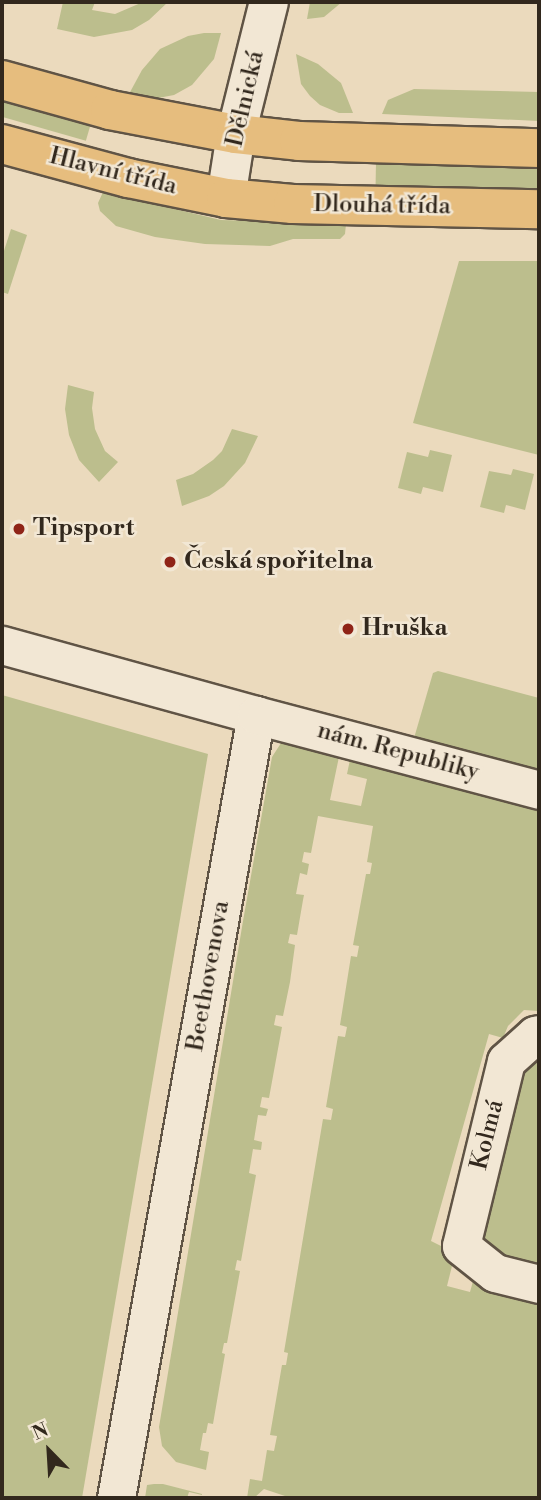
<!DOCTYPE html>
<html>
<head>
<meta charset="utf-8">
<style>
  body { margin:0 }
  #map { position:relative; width:541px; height:1500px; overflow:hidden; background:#ebdabd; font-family:"Libre Bodoni",serif }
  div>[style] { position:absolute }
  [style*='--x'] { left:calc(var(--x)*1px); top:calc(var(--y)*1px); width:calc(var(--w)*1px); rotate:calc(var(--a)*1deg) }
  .green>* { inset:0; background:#bcbe8d; transform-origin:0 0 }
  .roads { filter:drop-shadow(2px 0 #605445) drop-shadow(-2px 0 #605445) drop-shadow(0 2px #605445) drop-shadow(0 -2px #605445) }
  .street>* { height:37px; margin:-18.5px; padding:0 18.5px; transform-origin:18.5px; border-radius:18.5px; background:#f2e7d4 }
  .secondary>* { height:38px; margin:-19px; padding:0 19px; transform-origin:19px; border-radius:19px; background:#f2e7d4 }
  .primary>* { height:38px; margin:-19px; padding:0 19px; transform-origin:19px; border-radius:19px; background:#e6bd7e }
  .dots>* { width:19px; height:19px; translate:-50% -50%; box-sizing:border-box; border:4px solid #f2e7d4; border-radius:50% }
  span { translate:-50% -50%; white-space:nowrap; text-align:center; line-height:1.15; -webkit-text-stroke:5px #f2e7d4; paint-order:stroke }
  .street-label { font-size:24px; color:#32281d }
  .poi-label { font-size:24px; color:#32281d; font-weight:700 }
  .left { translate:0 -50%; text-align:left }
  .frame { position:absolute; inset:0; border:4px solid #32281d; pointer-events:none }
  .north { position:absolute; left:14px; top:1416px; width:70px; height:70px; -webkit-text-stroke:5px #f2e7d4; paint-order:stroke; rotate:336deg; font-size:19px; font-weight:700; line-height:28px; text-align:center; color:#32281d }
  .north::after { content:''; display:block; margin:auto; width:24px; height:32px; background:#32281d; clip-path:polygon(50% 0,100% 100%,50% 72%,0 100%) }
</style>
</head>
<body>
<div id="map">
  <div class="green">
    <div style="clip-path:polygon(63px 2px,95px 2px,92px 10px,115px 14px,143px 2px,168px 2px,149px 20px,132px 30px,94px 37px,57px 29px)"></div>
    <div style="clip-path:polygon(310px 2px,342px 2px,324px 17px,307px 19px)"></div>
    <div style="clip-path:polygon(204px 33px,221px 33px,214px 59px,192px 85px,174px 95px,153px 99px,129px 94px,142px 70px,160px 49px,188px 36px)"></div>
    <div style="clip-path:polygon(296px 54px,318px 64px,341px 83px,353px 113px,339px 113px,320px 105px,310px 96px,301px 84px)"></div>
    <div style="clip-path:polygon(414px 89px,539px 92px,539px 121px,382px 114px,388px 100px)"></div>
    <div style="left:2px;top:96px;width:93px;height:20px;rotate:16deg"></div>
    <div style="left:376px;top:162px;width:163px;height:26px;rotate:1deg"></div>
    <div style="clip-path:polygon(103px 192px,221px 220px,346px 224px,345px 234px,340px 239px,293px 239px,270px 246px,205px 244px,155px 237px,116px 226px,100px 211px,98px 203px)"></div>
    <div style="clip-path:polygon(11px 229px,27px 235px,8px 294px,2px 292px,2px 257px)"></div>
    <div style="clip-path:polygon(459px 261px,539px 261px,539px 455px,413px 423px)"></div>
    <div style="clip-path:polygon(68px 385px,94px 392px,92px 408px,95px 429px,105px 451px,118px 462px,99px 482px,79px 460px,69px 435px,65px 409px)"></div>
    <div style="clip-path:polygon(232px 429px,258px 436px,245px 463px,224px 486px,209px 496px,182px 506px,176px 480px,193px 474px,213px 460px,222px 451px)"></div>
    <div style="clip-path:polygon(430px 450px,452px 455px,443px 492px,423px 487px,421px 494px,398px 488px,407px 452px,428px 457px)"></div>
    <div style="clip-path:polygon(513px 469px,534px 474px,525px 510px,506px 505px,504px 513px,480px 507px,489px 471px,511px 475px)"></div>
    <div style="clip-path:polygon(438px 671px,539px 698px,539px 789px,412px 745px,433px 673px)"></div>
    <div style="clip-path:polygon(2px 695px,208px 754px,82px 1498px,2px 1498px)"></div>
    <div style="clip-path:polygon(283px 740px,340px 752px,330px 800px,361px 806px,367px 779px,347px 774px,351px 755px,539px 805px,539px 1011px,524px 1010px,508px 1026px,503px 1038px,489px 1034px,431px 1241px,447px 1249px,453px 1262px,447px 1286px,470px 1292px,475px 1274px,539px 1291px,539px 1498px,291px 1498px,264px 1489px,254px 1498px,247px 1498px,250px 1479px,262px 1481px,267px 1450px,274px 1451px,277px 1436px,270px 1435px,282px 1365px,286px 1365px,288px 1353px,284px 1352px,323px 1119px,331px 1120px,333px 1109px,326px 1107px,338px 1036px,345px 1037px,347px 1027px,340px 1025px,351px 956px,357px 957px,359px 946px,353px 945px,366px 874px,370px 874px,372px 863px,367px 862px,373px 826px,318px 816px,311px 853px,304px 852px,302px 862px,309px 864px,307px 875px,300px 873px,296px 894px,304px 895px,303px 900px,297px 935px,290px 934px,288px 943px,295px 945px,290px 982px,283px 1016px,276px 1015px,274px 1025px,282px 1027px,269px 1098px,262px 1097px,260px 1107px,268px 1109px,266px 1116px,258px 1115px,254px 1140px,262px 1142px,261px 1150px,253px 1149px,249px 1173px,256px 1175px,241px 1261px,237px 1260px,235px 1270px,240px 1271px,227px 1343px,224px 1343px,222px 1353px,225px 1354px,213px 1424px,208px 1423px,206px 1433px,203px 1433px,200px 1450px,209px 1452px,206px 1470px,176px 1462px,162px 1446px,159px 1427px,243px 921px,272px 757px)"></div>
    <div style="clip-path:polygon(539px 1046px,539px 1272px,516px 1266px,485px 1242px,479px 1232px,510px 1085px)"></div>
    <div style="clip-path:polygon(154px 1484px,163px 1484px,202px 1494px,202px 1495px,189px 1492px,187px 1498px,145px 1498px,147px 1485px)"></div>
  </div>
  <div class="roads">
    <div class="street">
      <div style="--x:2;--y:645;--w:263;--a:15.4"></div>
      <div style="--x:256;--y:715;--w:795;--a:100.14"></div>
      <div style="--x:256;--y:715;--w:293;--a:14.8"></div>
      <div style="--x:539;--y:1034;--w:4;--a:166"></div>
      <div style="--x:535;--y:1035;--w:39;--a:138"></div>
      <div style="--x:506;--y:1061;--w:190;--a:103.7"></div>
      <div style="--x:461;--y:1246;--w:43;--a:38.5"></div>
      <div style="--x:495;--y:1273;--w:45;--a:14"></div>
    </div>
    <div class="secondary">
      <div style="--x:226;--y:198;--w:65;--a:-81.1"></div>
      <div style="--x:236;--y:134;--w:136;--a:-76"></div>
    </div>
    <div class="primary">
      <div style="--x:2;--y:80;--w:112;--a:15.5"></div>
      <div style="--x:110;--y:110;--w:128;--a:10.8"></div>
      <div style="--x:236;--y:134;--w:63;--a:6.3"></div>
      <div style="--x:299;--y:141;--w:240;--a:1.7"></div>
      <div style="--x:2;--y:144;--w:131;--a:15.1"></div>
      <div style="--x:128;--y:178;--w:100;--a:11.5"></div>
      <div style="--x:226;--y:198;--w:67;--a:5.1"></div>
      <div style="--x:293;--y:204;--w:246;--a:1.2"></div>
    </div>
  </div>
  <div class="dots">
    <div style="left:19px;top:529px;background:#8f2418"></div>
    <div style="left:170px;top:562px;background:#8f2418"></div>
    <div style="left:348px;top:629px;background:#8f2418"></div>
  </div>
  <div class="street-label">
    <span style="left:246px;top:99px;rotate:-77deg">Dělnická</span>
    <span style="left:113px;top:172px;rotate:14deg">Hlavní třída</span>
    <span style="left:382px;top:206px;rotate:1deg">Dlouhá třída</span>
    <span style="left:398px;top:752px;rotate:15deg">nám. Republiky</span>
    <span style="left:209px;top:976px;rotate:-80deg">Beethovenova</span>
    <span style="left:488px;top:1135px;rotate:-76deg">Kolmá</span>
  </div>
  <div class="poi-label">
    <span class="left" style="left:33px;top:529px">Tipsport</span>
    <span class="left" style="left:184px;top:562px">Česká spořitelna</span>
    <span class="left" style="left:362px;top:629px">Hruška</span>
  </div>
  <div class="frame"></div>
  <div class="north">N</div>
</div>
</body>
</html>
